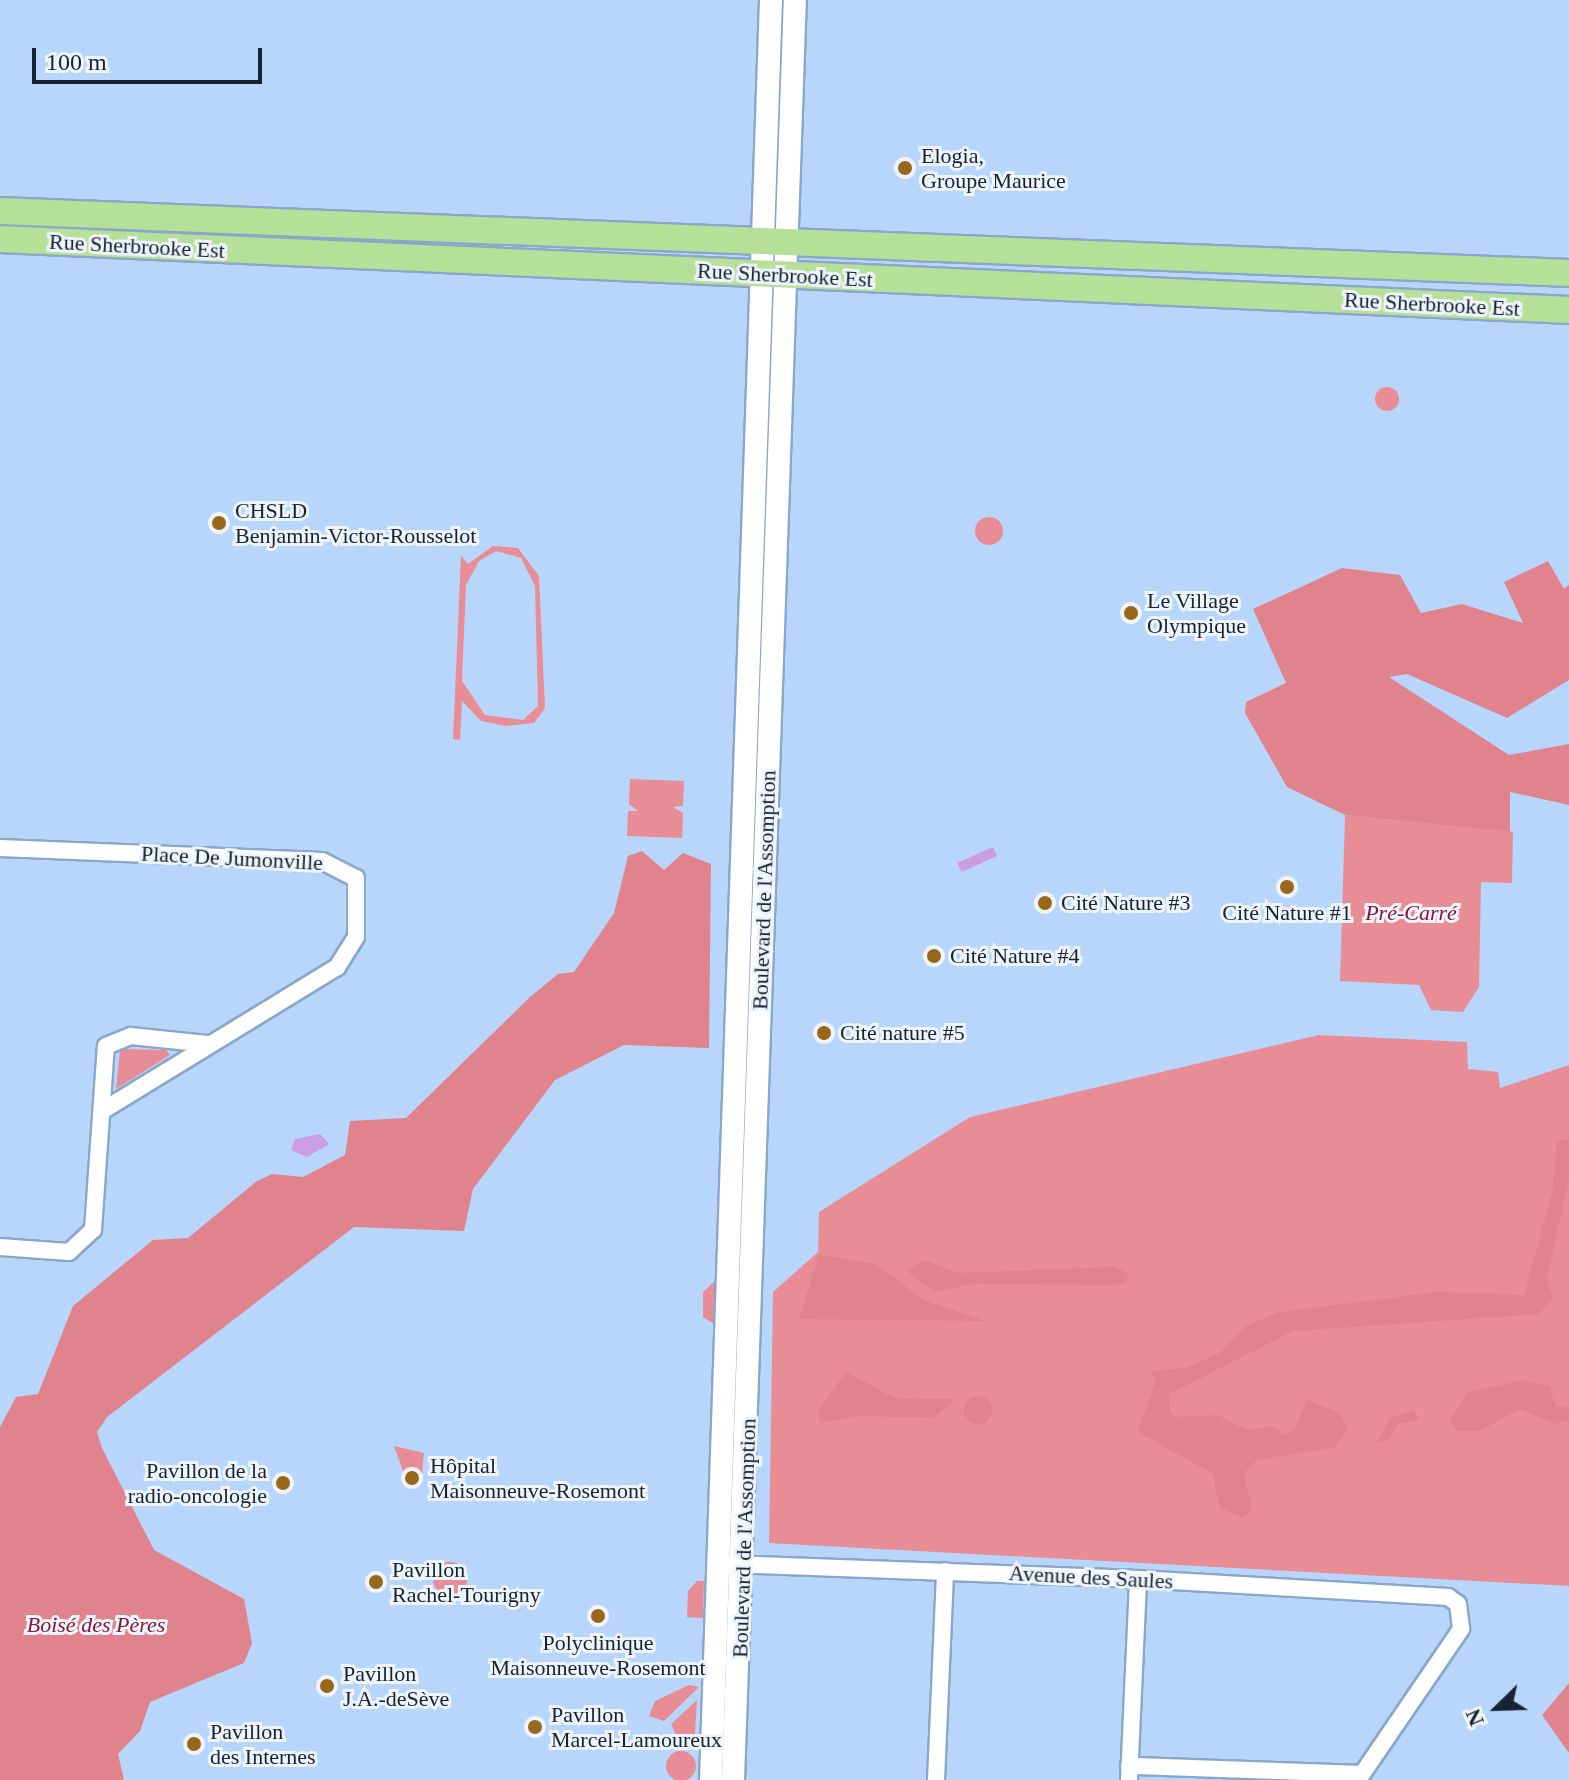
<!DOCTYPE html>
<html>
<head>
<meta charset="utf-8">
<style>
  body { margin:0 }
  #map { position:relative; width:1569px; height:1780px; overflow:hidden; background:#b8d6fb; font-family:"Times New Roman",serif }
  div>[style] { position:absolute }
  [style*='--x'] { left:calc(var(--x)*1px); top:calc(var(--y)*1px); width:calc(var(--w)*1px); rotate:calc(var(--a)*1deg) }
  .green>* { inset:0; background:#e88d96 }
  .round { border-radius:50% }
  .forest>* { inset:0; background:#e0838d }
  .water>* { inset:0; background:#cc9ce5; transform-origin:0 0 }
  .roads { filter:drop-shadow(2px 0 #8aa7ca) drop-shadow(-2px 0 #8aa7ca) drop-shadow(0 2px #8aa7ca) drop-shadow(0 -2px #8aa7ca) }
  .street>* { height:16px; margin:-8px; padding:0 8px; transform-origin:8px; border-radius:8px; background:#fff }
  .secondary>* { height:22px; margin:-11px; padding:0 11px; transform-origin:11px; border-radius:11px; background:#fff }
  .primary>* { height:26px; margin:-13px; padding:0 13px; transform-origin:13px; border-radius:13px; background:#b6df97 }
  .dots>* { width:22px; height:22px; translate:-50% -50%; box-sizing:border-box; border:4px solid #eef4fc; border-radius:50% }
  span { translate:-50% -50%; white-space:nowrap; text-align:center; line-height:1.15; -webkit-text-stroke:6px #eef4fc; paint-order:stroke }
  .poi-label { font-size:22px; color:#172330 }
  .left { translate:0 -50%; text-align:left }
  .right { translate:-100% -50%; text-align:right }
  .street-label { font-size:22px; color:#172330 }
  .park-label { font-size:22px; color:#861832; font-style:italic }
  .north { position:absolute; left:1457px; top:1668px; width:80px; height:80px; -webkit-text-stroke:6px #eef4fc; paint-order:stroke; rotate:247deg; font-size:22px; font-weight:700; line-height:32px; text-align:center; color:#172330 }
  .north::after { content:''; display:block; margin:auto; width:28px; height:36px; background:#172330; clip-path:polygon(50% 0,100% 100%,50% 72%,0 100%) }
  .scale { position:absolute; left:32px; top:48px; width:230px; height:36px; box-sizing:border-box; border:4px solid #172330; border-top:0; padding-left:10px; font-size:24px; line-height:28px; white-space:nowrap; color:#172330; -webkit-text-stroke:6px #eef4fc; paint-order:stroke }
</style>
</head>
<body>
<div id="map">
  <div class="green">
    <div class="round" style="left:1375px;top:387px;width:24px;height:24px"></div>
    <div class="round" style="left:975px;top:517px;width:28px;height:28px"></div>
    <div style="clip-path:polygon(evenodd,493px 546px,518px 548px,539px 576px,545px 708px,534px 723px,506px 726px,481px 721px,462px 701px,460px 740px,453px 739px,461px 556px,468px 564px,493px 546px,496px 551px,521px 558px,535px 586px,538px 706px,523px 720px,485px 715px,462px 681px,466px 585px,479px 561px,496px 551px)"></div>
    <div style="clip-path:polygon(630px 779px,684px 781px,683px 806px,673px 807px,683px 813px,682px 838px,627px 836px,628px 811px,638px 811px,629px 804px)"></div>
    <div style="clip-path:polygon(1345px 815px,1513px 832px,1512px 883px,1481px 882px,1479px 987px,1463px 1012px,1431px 1010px,1419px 985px,1340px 981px)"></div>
    <div style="clip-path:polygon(1319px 1035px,1467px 1042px,1468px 1069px,1498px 1072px,1500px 1088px,1569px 1065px,1569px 1586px,769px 1543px,773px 1292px,818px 1252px,819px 1212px,970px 1117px)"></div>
    <div style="clip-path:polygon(120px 1049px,166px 1050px,170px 1055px,116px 1089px)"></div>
    <div style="clip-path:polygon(716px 1280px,714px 1324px,703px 1317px,703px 1292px)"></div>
    <div style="clip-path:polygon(394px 1446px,424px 1453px,422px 1475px,403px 1471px)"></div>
    <div class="round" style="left:433px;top:1562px;width:34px;height:34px"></div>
    <div style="clip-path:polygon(697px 1581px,704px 1581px,703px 1618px,687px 1617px,688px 1591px)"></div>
    <div style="clip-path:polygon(689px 1685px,699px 1687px,664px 1721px,649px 1716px,655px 1701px)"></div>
    <div style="clip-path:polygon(697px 1700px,695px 1735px,678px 1739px,671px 1724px)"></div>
    <div class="round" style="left:666px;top:1751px;width:30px;height:30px"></div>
  </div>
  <div class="forest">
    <div style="clip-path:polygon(1548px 561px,1564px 589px,1569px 585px,1569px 680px,1507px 718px,1407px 674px,1389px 677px,1509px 755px,1569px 744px,1569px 805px,1510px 792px,1510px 832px,1345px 815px,1287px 787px,1245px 713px,1246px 702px,1286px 683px,1253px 609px,1342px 568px,1400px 575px,1421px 613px,1462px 604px,1523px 623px,1504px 582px)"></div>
    <div style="clip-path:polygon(642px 851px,664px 870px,683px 853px,711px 864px,709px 1048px,624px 1045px,555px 1080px,473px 1189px,464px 1231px,354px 1227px,107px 1417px,97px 1432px,102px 1448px,154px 1550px,244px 1599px,252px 1643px,244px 1663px,150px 1702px,140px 1731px,118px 1754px,124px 1780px,0 1780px,0 1427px,16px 1397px,38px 1394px,73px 1306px,153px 1240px,188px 1238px,257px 1181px,272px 1174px,303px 1177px,345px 1155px,350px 1121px,406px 1118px,530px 997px,558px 974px,574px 972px,614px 913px,628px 856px)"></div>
    <div style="clip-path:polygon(1569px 1139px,1569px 1178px,1547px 1279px,1553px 1299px,1539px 1314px,1293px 1331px,1169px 1394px,1170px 1412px,1178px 1417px,1218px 1415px,1247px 1430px,1272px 1426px,1283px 1434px,1294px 1430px,1307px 1400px,1340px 1413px,1348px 1429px,1335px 1447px,1257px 1460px,1244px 1473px,1252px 1512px,1242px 1517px,1219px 1508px,1213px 1474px,1138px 1432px,1155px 1383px,1151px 1371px,1186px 1368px,1221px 1352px,1246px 1326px,1280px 1312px,1436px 1292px,1524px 1295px,1552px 1193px,1557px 1141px)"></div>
    <div style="clip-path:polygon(819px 1255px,876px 1264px,923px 1300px,985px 1321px,799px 1319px)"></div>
    <div style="clip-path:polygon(924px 1260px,958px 1273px,1114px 1267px,1129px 1274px,1126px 1283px,1112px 1285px,973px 1284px,934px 1292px,907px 1271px)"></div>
    <div style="clip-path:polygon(846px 1372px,895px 1398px,955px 1399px,934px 1418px,860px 1416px,820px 1423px,817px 1412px)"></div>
    <div style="clip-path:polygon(1523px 1380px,1550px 1387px,1555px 1405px,1569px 1408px,1569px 1420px,1555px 1424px,1520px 1409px,1481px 1430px,1457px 1431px,1450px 1421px,1468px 1392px)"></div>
    <div class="round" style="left:964px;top:1396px;width:28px;height:28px"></div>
    <div style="clip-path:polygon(1413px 1410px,1420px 1420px,1399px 1423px,1387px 1441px,1376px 1443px,1390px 1418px)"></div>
    <div style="clip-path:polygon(1569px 1683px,1569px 1753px,1542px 1715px)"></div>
  </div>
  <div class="water">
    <div style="left:993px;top:847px;width:10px;height:39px;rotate:66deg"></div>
    <div style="clip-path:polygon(320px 1134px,329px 1144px,307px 1157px,291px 1150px,295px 1139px)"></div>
  </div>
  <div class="roads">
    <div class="street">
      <div style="--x:0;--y:848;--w:322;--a:2.3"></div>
      <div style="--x:322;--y:861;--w:38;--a:27"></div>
      <div style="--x:356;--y:878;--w:59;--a:90"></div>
      <div style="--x:356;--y:937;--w:36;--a:122"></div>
      <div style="--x:337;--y:967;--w:276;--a:148.5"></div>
      <div style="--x:0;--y:1247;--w:69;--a:4.1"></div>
      <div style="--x:69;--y:1252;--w:33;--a:-43"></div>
      <div style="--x:93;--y:1230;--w:184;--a:-86"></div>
      <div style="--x:106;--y:1046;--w:27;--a:-22"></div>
      <div style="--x:131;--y:1036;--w:78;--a:5.9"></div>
      <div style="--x:731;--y:1564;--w:407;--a:2.1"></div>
      <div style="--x:1138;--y:1579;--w:311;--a:3.3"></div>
      <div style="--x:1448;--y:1597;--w:12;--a:35"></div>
      <div style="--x:1458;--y:1604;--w:25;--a:83"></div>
      <div style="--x:1461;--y:1629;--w:176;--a:124.3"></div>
      <div style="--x:1362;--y:1774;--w:233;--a:-178"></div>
      <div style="--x:936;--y:1780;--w:209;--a:-87.5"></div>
      <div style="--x:1129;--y:1780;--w:201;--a:-87.4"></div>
    </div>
    <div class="secondary">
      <div style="--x:711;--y:1780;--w:1781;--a:-88.07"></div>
      <div style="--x:733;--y:1780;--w:1781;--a:-88.01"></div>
    </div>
    <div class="primary">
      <div style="--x:0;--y:211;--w:1570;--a:2.26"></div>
      <div style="--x:0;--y:239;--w:1571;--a:2.59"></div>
    </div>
  </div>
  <div class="dots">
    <div style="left:905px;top:168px;background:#986719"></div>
    <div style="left:219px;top:523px;background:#986719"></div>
    <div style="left:1131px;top:613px;background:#986719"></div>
    <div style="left:1287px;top:887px;background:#986719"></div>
    <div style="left:1045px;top:903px;background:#986719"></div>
    <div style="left:934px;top:956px;background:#986719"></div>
    <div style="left:824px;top:1033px;background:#986719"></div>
    <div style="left:412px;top:1478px;background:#986719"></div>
    <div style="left:283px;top:1483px;background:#986719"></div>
    <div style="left:376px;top:1582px;background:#986719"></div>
    <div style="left:598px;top:1616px;background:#986719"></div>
    <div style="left:327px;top:1686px;background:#986719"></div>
    <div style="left:535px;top:1727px;background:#986719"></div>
    <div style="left:194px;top:1744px;background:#986719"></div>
  </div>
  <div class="poi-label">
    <span class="left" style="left:921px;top:168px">Elogia,<br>Groupe Maurice</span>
    <span class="left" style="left:235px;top:523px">CHSLD<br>Benjamin-Victor-Rousselot</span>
    <span class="left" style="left:1147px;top:613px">Le Village<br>Olympique</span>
    <span class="left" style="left:1061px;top:903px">Cité Nature #3</span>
    <span style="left:1287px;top:913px">Cité Nature #1</span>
    <span class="left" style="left:950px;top:956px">Cité Nature #4</span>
    <span class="left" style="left:840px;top:1033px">Cité nature #5</span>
    <span class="left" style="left:430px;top:1478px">Hôpital<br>Maisonneuve-Rosemont</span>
    <span class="right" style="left:267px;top:1483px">Pavillon de la<br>radio-oncologie</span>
    <span class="left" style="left:392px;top:1582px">Pavillon<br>Rachel-Tourigny</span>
    <span style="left:598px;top:1655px">Polyclinique<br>Maisonneuve-Rosemont</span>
    <span class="left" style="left:343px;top:1686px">Pavillon<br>J.A.-deSève</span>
    <span class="left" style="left:551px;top:1727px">Pavillon<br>Marcel-Lamoureux</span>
    <span class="left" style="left:210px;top:1744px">Pavillon<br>des Internes</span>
  </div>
  <div class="street-label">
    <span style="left:137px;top:246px;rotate:3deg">Rue Sherbrooke Est</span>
    <span style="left:785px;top:275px;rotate:3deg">Rue Sherbrooke Est</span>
    <span style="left:1432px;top:304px;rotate:3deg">Rue Sherbrooke Est</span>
    <span style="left:232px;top:858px;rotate:3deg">Place De Jumonville</span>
    <span style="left:764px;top:890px;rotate:-88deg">Boulevard de l'Assomption</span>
    <span style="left:744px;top:1538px;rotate:-88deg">Boulevard de l'Assomption</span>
    <span style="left:1091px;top:1577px;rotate:3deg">Avenue des Saules</span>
  </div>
  <div class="park-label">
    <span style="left:1411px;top:913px">Pré-Carré</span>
    <span style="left:96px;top:1625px">Boisé des Pères</span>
  </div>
  <div class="north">N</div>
  <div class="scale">100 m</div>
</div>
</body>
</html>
